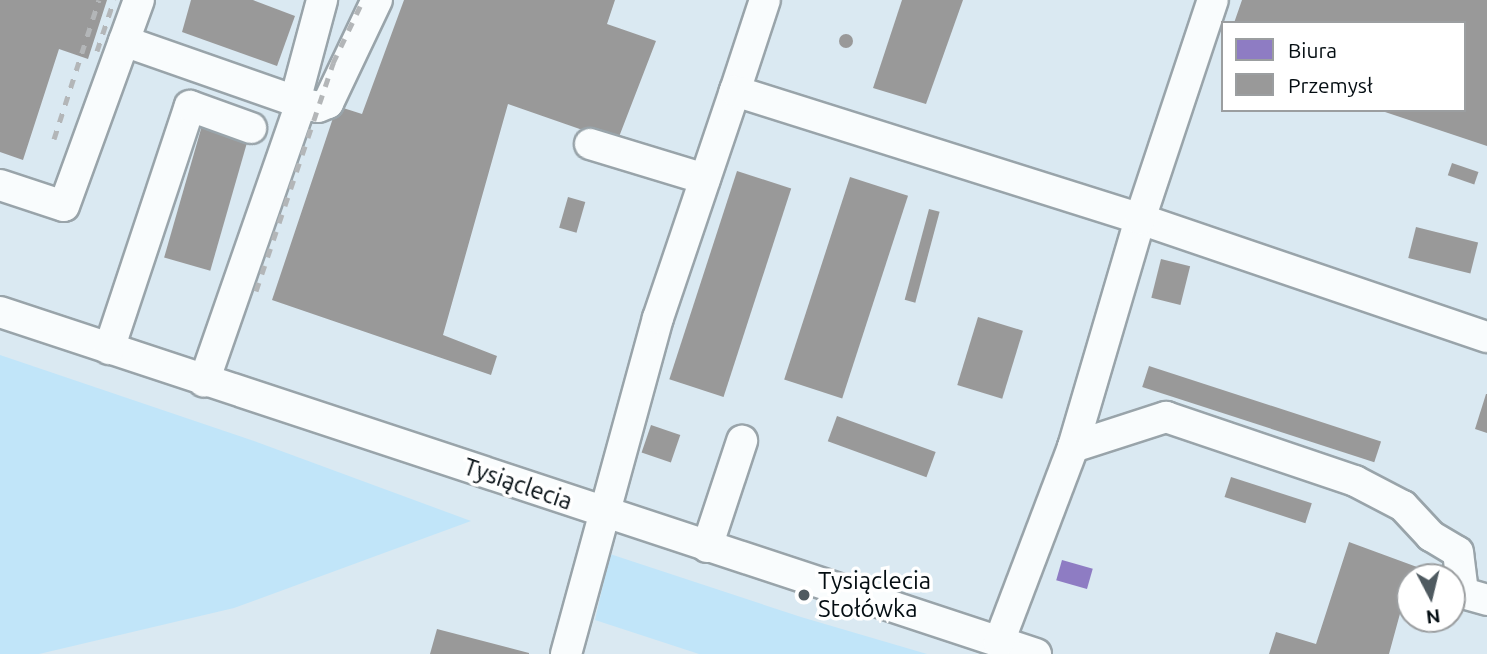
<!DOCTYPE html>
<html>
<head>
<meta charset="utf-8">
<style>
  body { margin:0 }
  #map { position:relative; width:1487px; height:654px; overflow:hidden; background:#dae9f2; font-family:Ubuntu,sans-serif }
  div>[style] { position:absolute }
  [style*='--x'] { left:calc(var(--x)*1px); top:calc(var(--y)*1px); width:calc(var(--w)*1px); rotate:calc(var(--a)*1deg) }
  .green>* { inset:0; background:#c1e5f9 }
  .offices>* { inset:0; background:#8e7cc3; transform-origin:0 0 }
  .industry>* { inset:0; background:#999; transform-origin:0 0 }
  .round { border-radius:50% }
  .roads { filter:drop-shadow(2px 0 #99a4aa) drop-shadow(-2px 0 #99a4aa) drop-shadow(0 2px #99a4aa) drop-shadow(0 -2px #99a4aa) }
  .minor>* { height:30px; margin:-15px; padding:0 15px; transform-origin:15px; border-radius:15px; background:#f9fcfd }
  .rail>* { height:5px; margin-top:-2.5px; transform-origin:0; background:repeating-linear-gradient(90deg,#b3b6b8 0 9px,transparent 0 18px) }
  .dots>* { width:19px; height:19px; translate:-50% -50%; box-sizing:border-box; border:4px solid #fff; border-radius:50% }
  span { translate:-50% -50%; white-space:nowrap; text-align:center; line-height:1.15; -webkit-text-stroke:7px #fff; paint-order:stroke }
  .street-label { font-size:24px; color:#040d12 }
  .poi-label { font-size:24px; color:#040d12 }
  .left { translate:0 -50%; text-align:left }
  .legend { position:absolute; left:1221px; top:21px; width:245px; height:91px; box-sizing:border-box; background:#fff; border:2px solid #9b9ea0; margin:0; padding:9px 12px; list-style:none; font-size:21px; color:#040d12 }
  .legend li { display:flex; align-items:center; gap:14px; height:35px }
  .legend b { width:35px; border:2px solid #9b9ea0 }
  .north { position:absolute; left:1396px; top:563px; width:70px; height:70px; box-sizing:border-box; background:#fff; border:2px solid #9b9ea0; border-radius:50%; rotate:173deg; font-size:19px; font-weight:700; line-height:28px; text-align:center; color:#040d12 }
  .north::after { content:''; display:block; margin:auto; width:24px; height:32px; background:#4f5a60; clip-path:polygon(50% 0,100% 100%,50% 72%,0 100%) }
</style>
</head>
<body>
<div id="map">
  <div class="green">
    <div style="clip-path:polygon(0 355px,254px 441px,471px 521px,234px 608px,39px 654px,0 654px)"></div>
    <div style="clip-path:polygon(610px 554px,801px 617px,927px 654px,699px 654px,595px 620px)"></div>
  </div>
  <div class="offices">
    <div style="left:1062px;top:560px;width:32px;height:21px;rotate:16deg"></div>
  </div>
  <div class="industry">
    <div style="clip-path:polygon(0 0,107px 0,88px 59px,59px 49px,23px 160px,0 152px)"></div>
    <div style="clip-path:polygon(191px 0,253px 0,295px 16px,277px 66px,182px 32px)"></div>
    <div style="clip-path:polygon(404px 0,615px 0,607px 24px,656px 41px,617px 142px,508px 104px,443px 335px,497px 356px,491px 375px,272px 300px,337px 106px,362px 114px)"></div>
    <div style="clip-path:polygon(902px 0,963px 0,926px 104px,873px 88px)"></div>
    <div style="clip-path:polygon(1242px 0,1487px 0,1487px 146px,1382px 111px,1464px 110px,1464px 23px,1234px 23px)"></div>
    <div class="round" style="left:839px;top:34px;width:14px;height:14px"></div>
    <div style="left:203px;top:122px;width:48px;height:141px;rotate:16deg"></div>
    <div style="left:1452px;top:163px;width:28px;height:13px;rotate:19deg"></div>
    <div style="left:737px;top:171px;width:57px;height:219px;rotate:18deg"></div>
    <div style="left:850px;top:177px;width:61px;height:213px;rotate:18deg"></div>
    <div style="left:568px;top:197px;width:18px;height:32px;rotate:16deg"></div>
    <div style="left:929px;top:209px;width:11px;height:94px;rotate:15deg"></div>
    <div style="left:1416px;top:227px;width:64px;height:32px;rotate:14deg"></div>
    <div style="left:1161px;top:259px;width:30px;height:40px;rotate:14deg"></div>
    <div style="left:978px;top:317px;width:47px;height:71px;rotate:17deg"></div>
    <div style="left:1149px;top:366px;width:244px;height:22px;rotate:18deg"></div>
    <div style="clip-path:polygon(1486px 394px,1487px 394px,1487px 433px,1475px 429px)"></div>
    <div style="left:837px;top:416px;width:105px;height:27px;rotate:20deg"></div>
    <div style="left:651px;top:425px;width:31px;height:29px;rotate:19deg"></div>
    <div style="left:1231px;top:477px;width:85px;height:21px;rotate:18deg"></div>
    <div style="clip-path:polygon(1349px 542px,1417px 567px,1410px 577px,1389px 654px,1269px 654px,1276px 632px,1316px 644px)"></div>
    <div style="clip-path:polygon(437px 629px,529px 653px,529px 654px,430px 654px)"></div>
  </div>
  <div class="roads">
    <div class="minor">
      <div style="--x:124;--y:41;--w:188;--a:19.3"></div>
      <div style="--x:301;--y:103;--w:295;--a:109.2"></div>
      <div style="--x:735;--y:91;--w:96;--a:-71.8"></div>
      <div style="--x:295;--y:101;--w:105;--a:-75"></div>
      <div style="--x:301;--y:103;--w:17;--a:13"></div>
      <div style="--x:318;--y:107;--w:11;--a:-22"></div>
      <div style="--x:328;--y:103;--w:114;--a:-64.6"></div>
      <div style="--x:590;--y:144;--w:120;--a:16.9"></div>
      <div style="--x:0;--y:185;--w:67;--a:18.2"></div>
      <div style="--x:64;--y:206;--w:219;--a:-70"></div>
      <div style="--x:0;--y:312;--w:1091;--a:18.27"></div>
      <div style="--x:109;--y:349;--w:256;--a:-71.6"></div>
      <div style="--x:190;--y:106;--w:65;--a:19.8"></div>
      <div style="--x:1073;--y:447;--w:238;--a:-73.6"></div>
      <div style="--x:1140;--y:219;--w:367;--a:18.8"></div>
      <div style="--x:707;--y:547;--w:112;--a:-71.7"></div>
      <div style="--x:999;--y:642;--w:209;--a:-69.2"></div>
      <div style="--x:1073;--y:447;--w:98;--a:-17.9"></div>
      <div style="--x:1166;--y:417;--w:200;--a:18.7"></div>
      <div style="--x:1355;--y:481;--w:54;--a:27.5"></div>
      <div style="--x:1403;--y:506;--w:41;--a:47"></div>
      <div style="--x:1431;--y:536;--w:31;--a:31"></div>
      <div style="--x:1458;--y:552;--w:41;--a:83"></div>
      <div style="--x:1463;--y:593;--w:25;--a:16"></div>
      <div style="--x:566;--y:654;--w:348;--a:-74.7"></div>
      <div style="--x:658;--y:318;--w:240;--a:-71.3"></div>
      <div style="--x:735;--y:91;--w:425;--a:17.5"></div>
      <div style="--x:1140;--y:219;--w:231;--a:-71.6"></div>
    </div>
  </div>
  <div class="rail">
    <div style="--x:97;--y:51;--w:54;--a:-71.6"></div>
    <div style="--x:54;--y:139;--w:146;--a:-72.1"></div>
    <div style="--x:256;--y:291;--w:241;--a:-71.3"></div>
    <div style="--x:333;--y:63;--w:70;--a:-64.5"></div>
  </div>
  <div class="dots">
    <div style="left:804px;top:595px;background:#4f5a60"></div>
  </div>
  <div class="street-label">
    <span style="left:518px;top:484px;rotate:19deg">Tysiąclecia</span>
  </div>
  <div class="poi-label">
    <span class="left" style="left:818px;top:595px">Tysiąclecia<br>Stołówka</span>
  </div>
  <ul class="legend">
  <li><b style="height:19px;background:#8e7cc3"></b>Biura</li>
  <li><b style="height:19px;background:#999"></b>Przemysł</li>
  </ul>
  <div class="north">N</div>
</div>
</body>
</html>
